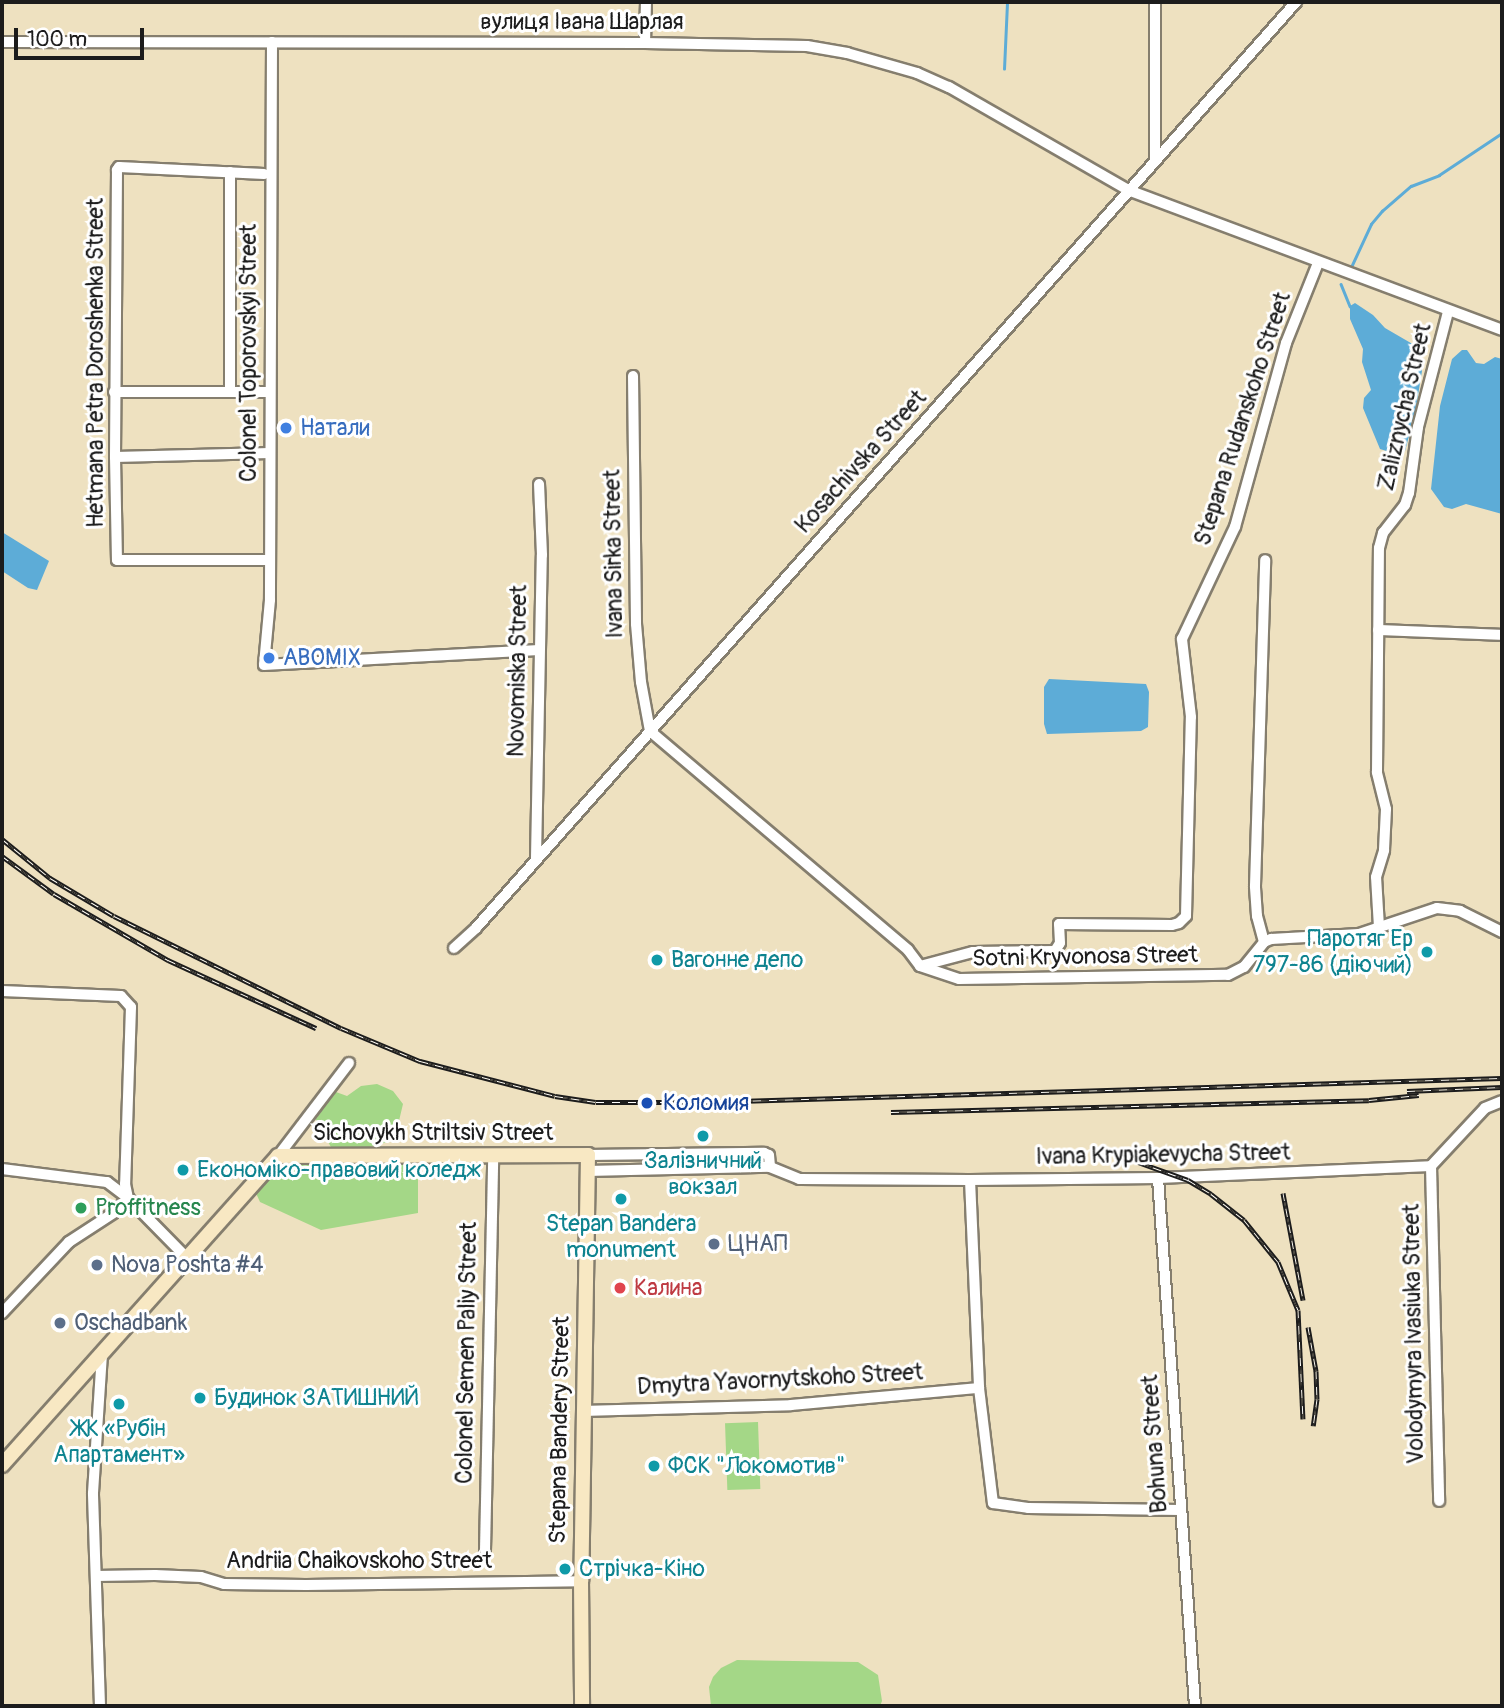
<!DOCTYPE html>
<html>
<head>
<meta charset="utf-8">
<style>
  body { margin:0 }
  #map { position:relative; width:1504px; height:1708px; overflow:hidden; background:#eee1c0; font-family:Pangolin,sans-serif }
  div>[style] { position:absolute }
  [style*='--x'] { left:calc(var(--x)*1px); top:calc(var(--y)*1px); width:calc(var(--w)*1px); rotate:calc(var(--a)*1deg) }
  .green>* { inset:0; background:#a4d787; transform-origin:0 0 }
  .water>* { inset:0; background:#5dacd7 }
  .stream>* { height:2.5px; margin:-1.25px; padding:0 1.25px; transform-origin:1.25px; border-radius:1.25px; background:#5dacd7 }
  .roads { filter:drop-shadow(2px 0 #857e6e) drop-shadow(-2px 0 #857e6e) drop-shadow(0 2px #857e6e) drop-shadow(0 -2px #857e6e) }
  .street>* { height:10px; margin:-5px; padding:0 5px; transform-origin:5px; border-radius:5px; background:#fff }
  .secondary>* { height:14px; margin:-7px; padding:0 7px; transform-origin:7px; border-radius:7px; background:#f8e8c3 }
  .rail>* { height:5px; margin-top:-2.5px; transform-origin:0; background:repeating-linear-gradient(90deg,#fff 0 8px,#1c1c1c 0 16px); box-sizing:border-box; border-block:2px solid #1c1c1c }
  .dots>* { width:19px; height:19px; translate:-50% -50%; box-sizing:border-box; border:4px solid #fff; border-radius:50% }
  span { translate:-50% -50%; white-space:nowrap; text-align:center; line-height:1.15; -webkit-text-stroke:6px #fff; paint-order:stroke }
  .street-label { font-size:23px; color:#1c1c1c }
  .shop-label { font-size:23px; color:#366cbe }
  .left { translate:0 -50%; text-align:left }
  .culture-label { font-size:23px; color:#0d838f }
  .right { translate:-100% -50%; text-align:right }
  .transit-label { font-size:23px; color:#164399 }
  .leisure-label { font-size:23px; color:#27864d }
  .service-label { font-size:23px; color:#4e5e75 }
  .health-label { font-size:23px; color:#be3a42 }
  .frame { position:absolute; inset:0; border:4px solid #1c1c1c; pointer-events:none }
  .scale { position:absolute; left:14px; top:28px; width:130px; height:32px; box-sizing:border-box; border:4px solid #1c1c1c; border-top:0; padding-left:9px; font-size:21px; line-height:24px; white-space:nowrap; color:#1c1c1c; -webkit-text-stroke:5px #fff; paint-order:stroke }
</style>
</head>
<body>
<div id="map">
  <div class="green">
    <div style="clip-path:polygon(377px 1084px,393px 1091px,403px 1104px,398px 1125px,390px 1130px,387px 1142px,367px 1148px,332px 1149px,315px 1118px,336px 1092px,347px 1096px,361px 1086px)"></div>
    <div style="clip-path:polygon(418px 1160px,418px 1213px,321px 1230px,260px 1202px,255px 1191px,264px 1175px,286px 1165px)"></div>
    <div style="left:758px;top:1422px;width:67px;height:33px;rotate:88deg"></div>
    <div style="clip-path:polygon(737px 1660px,858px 1662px,878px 1675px,882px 1701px,880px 1706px,711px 1706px,709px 1687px,713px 1677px,721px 1668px)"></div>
  </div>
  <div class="water">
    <div style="clip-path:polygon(1355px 303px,1373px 315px,1385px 328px,1416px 346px,1421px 353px,1422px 371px,1415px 414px,1405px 451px,1396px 454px,1380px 449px,1363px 408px,1364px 398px,1371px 390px,1362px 362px,1363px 349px,1350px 319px,1350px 306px)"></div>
    <div style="clip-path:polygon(1462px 350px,1467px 350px,1476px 363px,1484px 364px,1495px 357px,1502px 359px,1502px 514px,1466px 504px,1452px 509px,1444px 507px,1431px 489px,1440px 406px,1452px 359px)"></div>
    <div style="clip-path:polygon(2px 532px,49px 561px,37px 590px,28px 588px,2px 571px)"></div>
    <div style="clip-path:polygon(1049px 679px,1146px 684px,1149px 692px,1148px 727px,1141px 731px,1047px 734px,1044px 724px,1044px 687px)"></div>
  </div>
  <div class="stream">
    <div style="--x:1004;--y:69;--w:67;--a:-87.4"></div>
    <div style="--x:1352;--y:265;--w:45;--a:-65.1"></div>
    <div style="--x:1371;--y:224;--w:17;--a:-50"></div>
    <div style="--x:1382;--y:211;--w:38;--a:-41"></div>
    <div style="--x:1411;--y:186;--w:30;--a:-21"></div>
    <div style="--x:1439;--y:175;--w:76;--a:-33.7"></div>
    <div style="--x:1341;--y:284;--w:24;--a:68"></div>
  </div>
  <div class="roads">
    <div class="street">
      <div style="--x:2;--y:42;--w:643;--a:0.09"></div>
      <div style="--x:645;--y:43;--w:162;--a:1.1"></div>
      <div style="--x:807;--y:46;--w:41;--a:9.9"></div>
      <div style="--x:847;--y:53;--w:73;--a:15.9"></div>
      <div style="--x:917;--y:73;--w:35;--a:24"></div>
      <div style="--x:949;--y:87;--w:207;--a:29.9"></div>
      <div style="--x:1128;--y:190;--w:399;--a:20.5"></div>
      <div style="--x:272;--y:42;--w:558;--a:90.21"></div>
      <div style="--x:270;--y:600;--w:65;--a:95.3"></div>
      <div style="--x:264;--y:665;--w:275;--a:-3.1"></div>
      <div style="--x:645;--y:43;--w:41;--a:-88.6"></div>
      <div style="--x:1155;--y:160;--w:158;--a:-90"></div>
      <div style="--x:264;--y:174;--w:145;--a:-177.2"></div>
      <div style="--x:119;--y:167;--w:4;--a:124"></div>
      <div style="--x:117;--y:170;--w:287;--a:90.4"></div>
      <div style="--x:115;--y:457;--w:103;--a:88.9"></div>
      <div style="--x:117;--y:560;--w:153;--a:0"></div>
      <div style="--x:633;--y:376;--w:248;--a:89.3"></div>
      <div style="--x:636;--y:624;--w:58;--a:85.1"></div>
      <div style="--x:641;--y:682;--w:50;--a:79.6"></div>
      <div style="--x:230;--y:391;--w:219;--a:-90"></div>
      <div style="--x:114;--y:392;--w:156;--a:0"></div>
      <div style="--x:115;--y:457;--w:155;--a:-1.5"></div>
      <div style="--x:1378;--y:630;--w:122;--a:2.3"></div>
      <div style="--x:650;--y:731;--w:338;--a:40.3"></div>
      <div style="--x:908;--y:950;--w:20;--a:53"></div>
      <div style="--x:920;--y:966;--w:41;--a:18.4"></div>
      <div style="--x:959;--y:979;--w:269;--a:-0.9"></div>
      <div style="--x:1228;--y:975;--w:18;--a:-27"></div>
      <div style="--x:1244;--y:967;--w:32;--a:-51"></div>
      <div style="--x:1264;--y:942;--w:8;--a:-23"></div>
      <div style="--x:1271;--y:939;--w:88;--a:-3.3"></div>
      <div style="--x:1359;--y:934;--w:82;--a:-18.4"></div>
      <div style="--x:1437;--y:908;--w:23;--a:7"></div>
      <div style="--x:1460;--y:911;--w:47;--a:26.6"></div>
      <div style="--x:536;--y:858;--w:303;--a:-88.9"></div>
      <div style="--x:542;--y:555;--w:71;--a:-92.4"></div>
      <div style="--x:1379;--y:927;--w:50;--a:-93.4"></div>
      <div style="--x:1376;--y:877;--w:28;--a:-73"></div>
      <div style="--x:1384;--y:850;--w:41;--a:-87.2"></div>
      <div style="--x:1386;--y:809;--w:38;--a:-104"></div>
      <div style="--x:1377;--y:772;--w:224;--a:-89.5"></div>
      <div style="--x:1379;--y:548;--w:16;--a:-75"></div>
      <div style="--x:1383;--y:533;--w:36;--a:-52"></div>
      <div style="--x:1405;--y:505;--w:13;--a:-72"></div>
      <div style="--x:1409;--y:493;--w:67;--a:-82.2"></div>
      <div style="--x:1418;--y:427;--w:119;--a:-75.4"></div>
      <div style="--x:1264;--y:942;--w:27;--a:-105"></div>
      <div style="--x:1257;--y:916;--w:30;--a:-94"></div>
      <div style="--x:1255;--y:886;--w:326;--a:-88.2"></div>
      <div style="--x:454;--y:948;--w:30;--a:-42"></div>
      <div style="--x:476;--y:928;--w:1237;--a:-48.47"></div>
      <div style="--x:920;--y:966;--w:55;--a:-14.8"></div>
      <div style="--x:973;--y:952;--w:82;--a:-0.7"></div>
      <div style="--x:1055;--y:951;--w:9;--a:-58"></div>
      <div style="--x:1060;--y:943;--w:19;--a:-93"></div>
      <div style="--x:1059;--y:924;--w:113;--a:0.5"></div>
      <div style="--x:1172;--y:925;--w:7;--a:-16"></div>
      <div style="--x:1179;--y:923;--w:10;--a:-45"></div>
      <div style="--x:1186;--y:916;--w:199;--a:-88.6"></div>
      <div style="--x:1191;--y:717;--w:79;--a:-96.6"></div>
      <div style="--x:1182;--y:639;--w:124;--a:-64.7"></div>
      <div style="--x:1235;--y:527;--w:191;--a:-74.5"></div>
      <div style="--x:1286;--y:343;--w:86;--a:-68.2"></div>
      <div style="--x:2;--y:991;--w:119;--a:2.4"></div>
      <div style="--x:121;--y:996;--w:15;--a:48"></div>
      <div style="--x:131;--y:1007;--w:177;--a:91.9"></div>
      <div style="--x:125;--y:1184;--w:14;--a:78"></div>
      <div style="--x:128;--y:1198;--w:19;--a:133"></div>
      <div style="--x:115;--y:1212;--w:55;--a:146.9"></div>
      <div style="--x:69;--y:1242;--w:98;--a:133.3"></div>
      <div style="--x:588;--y:1155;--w:176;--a:-0.7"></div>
      <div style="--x:764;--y:1153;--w:5;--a:22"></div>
      <div style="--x:769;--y:1155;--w:12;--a:85"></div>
      <div style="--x:278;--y:1156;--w:117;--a:-52.6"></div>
      <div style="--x:1431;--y:1166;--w:335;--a:88.6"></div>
      <div style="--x:2;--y:1169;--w:106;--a:7.1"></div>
      <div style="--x:107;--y:1182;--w:26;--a:37"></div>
      <div style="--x:128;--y:1198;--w:83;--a:45.5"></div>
      <div style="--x:587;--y:1171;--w:183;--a:-1.3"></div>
      <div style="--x:770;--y:1167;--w:31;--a:22"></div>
      <div style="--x:799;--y:1179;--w:171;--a:0.3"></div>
      <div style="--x:970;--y:1180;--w:188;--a:-0.6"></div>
      <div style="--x:1158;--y:1178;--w:273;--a:-2.5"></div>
      <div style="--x:1431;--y:1166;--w:79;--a:-47"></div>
      <div style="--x:1485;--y:1108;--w:18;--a:-22"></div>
      <div style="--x:1158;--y:1178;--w:529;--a:85.99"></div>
      <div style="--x:970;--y:1180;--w:208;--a:87.5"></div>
      <div style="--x:979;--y:1388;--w:116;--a:83.1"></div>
      <div style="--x:993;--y:1503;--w:35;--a:8"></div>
      <div style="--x:1028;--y:1508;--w:152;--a:0.8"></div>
      <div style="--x:582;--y:1411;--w:209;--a:-1.6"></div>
      <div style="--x:791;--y:1405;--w:189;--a:-5.2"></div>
      <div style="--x:485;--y:1550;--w:394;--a:-88.8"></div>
      <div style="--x:96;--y:1576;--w:59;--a:-1"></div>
      <div style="--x:155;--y:1575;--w:46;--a:2.5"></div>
      <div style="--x:201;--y:1577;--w:24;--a:17"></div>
      <div style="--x:224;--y:1584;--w:82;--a:0.7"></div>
      <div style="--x:306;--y:1585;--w:275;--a:-0.8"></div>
      <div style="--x:100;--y:1706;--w:213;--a:-91.9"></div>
      <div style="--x:93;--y:1493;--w:140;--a:-86.3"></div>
    </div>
    <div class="secondary">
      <div style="--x:2;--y:1465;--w:414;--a:-48.2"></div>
      <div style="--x:278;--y:1156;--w:310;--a:-0.2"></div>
      <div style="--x:588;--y:1155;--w:426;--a:90.9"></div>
      <div style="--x:581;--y:1581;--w:125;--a:89.5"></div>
    </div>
  </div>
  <div class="rail">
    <div style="--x:2;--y:839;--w:62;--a:39.1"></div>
    <div style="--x:50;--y:878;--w:74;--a:30.7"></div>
    <div style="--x:114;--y:916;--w:253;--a:26.3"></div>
    <div style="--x:341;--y:1028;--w:86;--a:22.7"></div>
    <div style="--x:420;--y:1061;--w:139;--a:14.5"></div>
    <div style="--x:555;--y:1096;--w:41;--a:8.3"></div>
    <div style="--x:596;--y:1102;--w:109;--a:0"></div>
    <div style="--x:705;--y:1102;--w:797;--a:-1.72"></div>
    <div style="--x:2;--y:856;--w:64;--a:36.2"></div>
    <div style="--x:54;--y:894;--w:132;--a:30.1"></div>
    <div style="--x:168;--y:960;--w:163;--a:24.7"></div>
    <div style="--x:1407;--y:1091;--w:95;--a:-2.4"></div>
    <div style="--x:891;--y:1112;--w:478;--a:-1.4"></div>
    <div style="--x:1369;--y:1100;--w:50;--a:-5.7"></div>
    <div style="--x:1138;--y:1162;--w:53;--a:19.8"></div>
    <div style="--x:1188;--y:1180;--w:27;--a:31"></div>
    <div style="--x:1211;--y:1194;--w:42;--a:38.2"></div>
    <div style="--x:1244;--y:1220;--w:54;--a:51"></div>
    <div style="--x:1278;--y:1262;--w:52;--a:67.4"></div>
    <div style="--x:1298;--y:1310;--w:109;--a:87.4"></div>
    <div style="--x:1283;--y:1193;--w:109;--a:79.4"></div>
    <div style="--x:1308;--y:1327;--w:45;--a:79.7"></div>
    <div style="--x:1316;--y:1371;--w:28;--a:88"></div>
    <div style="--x:1317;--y:1399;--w:27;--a:98"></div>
  </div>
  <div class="dots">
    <div style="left:286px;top:428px;background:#3f7fe0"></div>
    <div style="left:269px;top:658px;background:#3f7fe0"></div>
    <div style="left:1427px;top:952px;background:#0f9aa8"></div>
    <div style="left:657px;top:960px;background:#0f9aa8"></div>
    <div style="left:647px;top:1103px;background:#1a4fb4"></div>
    <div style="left:703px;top:1136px;background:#0f9aa8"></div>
    <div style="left:183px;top:1170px;background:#0f9aa8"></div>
    <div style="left:621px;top:1199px;background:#0f9aa8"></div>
    <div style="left:81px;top:1208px;background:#2e9e5b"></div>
    <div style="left:714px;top:1244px;background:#5c6f8a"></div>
    <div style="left:97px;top:1265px;background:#5c6f8a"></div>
    <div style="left:620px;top:1288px;background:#e0444e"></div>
    <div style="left:60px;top:1323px;background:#5c6f8a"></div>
    <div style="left:200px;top:1398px;background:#0f9aa8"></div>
    <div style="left:119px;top:1404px;background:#0f9aa8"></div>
    <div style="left:654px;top:1466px;background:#0f9aa8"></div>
    <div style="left:565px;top:1569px;background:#0f9aa8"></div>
  </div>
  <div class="street-label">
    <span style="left:582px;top:22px">вулиця Івана Шарлая</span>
    <span style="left:249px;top:353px;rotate:-90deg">Colonel Toporovskyi Street</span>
    <span style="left:96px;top:363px;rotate:-90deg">Hetmana Petra Doroshenka Street</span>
    <span style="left:1405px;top:407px;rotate:-77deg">Zaliznycha Street</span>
    <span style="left:1243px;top:419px;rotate:-72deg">Stepana Rudanskoho Street</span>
    <span style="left:861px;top:462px;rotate:-48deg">Kosachivska Street</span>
    <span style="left:614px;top:554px;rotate:-91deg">Ivana Sirka Street</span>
    <span style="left:518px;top:671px;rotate:-89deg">Novomiska Street</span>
    <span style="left:1085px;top:957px;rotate:-1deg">Sotni Kryvonosa Street</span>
    <span style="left:433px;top:1133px">Sichovykh Striltsiv Street</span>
    <span style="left:1163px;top:1155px;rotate:-1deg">Ivana Krypiakevycha Street</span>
    <span style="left:1414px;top:1334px;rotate:-91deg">Volodymyra Ivasiuka Street</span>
    <span style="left:467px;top:1353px;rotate:-89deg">Colonel Semen Paliy Street</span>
    <span style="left:780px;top:1380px;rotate:-3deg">Dmytra Yavornytskoho Street</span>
    <span style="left:560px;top:1430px;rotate:-89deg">Stepana Bandery Street</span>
    <span style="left:1155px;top:1444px;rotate:-94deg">Bohuna Street</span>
    <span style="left:359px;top:1561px">Andriia Chaikovskoho Street</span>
  </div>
  <div class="shop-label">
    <span class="left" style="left:300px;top:428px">Натали</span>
    <span class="left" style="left:283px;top:658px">ABOMIX</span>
  </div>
  <div class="culture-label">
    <span class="right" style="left:1413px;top:952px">Паротяг Ер<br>797-86 (діючий)</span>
    <span class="left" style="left:671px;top:960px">Вагонне депо</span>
    <span style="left:703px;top:1174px">Залізничний<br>вокзал</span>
    <span class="left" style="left:197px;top:1170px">Економіко-правовий коледж</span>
    <span style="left:621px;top:1237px">Stepan Bandera<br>monument</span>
    <span class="left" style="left:214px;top:1398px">Будинок ЗАТИШНИЙ</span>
    <span style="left:119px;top:1442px">ЖК «Рубін<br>Апартамент»</span>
    <span class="left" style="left:668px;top:1466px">ФСК "Локомотив"</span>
    <span class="left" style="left:579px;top:1569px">Стрічка-Кіно</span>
  </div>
  <div class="transit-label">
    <span class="left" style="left:663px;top:1103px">Коломия</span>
  </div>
  <div class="leisure-label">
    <span class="left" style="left:95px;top:1208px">Proffitness</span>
  </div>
  <div class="service-label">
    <span class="left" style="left:728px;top:1244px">ЦНАП</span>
    <span class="left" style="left:111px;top:1265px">Nova Poshta #4</span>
    <span class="left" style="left:74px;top:1323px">Oschadbank</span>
  </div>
  <div class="health-label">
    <span class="left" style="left:634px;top:1288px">Калина</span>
  </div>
  <div class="frame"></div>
  <div class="scale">100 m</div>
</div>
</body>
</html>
